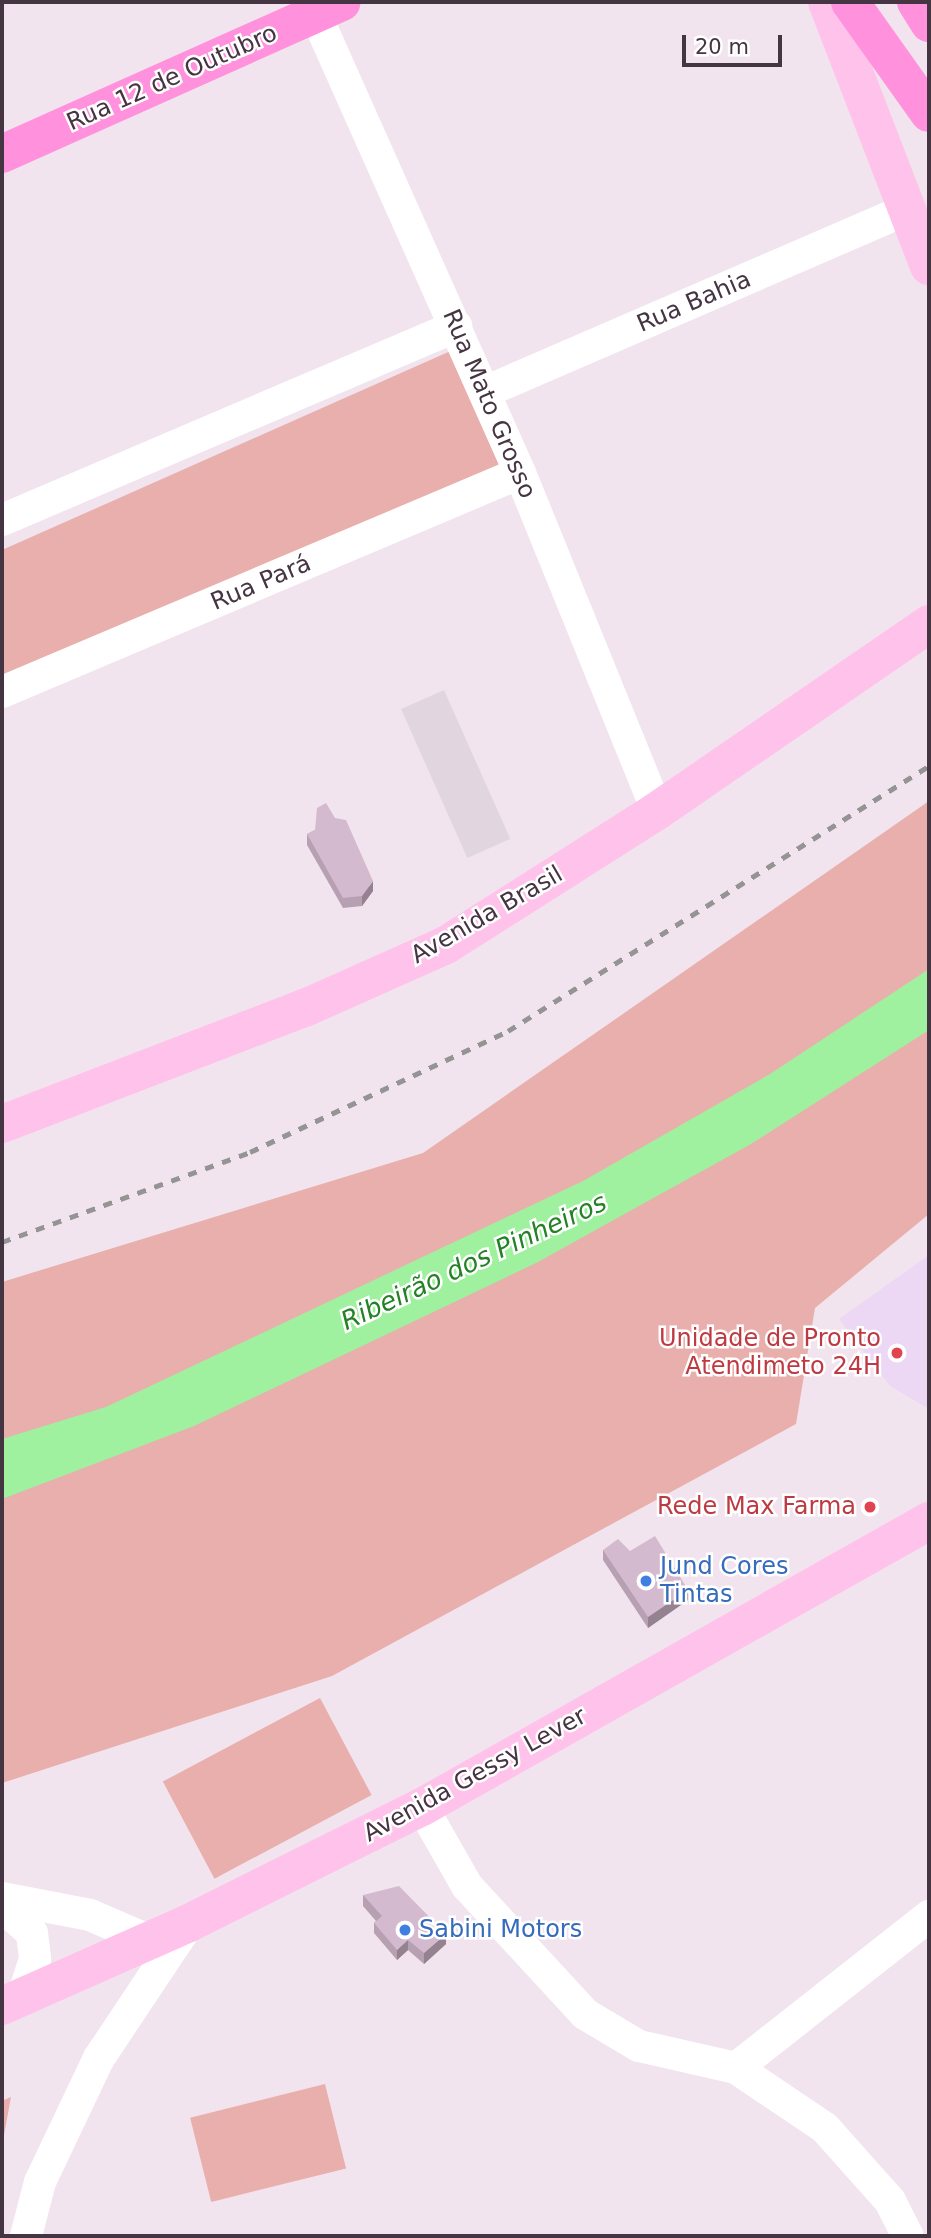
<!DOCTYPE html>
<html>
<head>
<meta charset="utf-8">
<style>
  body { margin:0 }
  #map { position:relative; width:931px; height:2238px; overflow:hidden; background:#f2e4ee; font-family:"DejaVu Sans",sans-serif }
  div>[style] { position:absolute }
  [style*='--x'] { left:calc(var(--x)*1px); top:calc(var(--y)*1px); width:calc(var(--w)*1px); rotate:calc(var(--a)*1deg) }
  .industrial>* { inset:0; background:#e1d6e0; transform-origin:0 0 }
  .medical>* { inset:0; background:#ecd7f4 }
  .green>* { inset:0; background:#e8afac; transform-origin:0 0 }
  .water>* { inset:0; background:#9ff19f }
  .minor>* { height:32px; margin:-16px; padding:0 16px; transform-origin:16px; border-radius:16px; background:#fff }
  .secondary>* { height:38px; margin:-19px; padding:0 19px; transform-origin:19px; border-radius:19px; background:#ffc2ea }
  .primary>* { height:38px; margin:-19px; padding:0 19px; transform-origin:19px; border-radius:19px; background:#ff91dd }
  .rail>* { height:5px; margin-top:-2.5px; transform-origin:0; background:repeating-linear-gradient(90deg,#949494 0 9px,transparent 0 18px) }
  .wall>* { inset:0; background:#b6a0b2 }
  .shaded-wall>* { inset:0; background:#948291 }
  .building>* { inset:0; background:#d4bacf }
  .dots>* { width:19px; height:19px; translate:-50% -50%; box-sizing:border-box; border:4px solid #fff; border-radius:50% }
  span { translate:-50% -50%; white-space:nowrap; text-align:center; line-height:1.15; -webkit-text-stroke:5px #fff; paint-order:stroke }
  .street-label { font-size:24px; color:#453441 }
  .health-label { font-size:24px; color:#be3a42 }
  .right { translate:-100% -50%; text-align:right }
  .shop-label { font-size:24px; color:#366cbe }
  .left { translate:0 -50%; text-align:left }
  .water-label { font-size:26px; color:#248125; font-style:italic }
  .frame { position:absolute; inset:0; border:4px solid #453441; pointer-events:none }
  .scale { position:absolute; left:682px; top:35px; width:100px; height:32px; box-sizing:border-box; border:4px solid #453441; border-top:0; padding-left:9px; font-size:21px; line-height:24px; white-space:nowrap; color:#453441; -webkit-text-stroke:5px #fff; paint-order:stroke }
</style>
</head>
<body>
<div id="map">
  <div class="industrial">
    <div style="left:444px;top:690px;width:163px;height:47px;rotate:66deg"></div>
  </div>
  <div class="medical">
    <div style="clip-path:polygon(929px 1255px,929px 1409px,890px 1386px,839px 1319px)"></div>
  </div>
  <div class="green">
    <div style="clip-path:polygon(455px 349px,512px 473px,2px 686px,2px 550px)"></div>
    <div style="clip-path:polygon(929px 801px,929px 1214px,815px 1308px,796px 1424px,332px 1676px,2px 1783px,2px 1282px,423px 1153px)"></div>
    <div style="left:320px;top:1698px;width:110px;height:178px;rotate:62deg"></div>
    <div style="left:325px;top:2084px;width:87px;height:139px;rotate:76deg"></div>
    <div style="clip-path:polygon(11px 2097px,2px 2146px,2px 2101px)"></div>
  </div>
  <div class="water">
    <div style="clip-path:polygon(929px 969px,929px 1030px,751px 1144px,536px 1263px,194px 1426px,2px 1499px,2px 1439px,106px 1407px,583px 1181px,770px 1074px)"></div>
  </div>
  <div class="minor">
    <div style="--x:310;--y:2;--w:516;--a:65.97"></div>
    <div style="--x:520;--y:473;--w:365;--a:67.9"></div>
    <div style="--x:485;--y:392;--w:456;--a:-23.4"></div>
    <div style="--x:2;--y:520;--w:494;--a:-23.1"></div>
    <div style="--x:2;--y:692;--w:562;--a:-22.92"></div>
    <div style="--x:422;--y:1807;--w:91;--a:60.3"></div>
    <div style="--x:467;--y:1886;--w:174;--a:47.3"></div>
    <div style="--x:585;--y:2014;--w:63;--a:30.7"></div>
    <div style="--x:639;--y:2046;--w:99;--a:12.8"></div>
    <div style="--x:736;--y:2068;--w:107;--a:34"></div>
    <div style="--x:825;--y:2128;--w:98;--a:48.3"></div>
    <div style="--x:890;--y:2201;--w:39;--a:63"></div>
    <div style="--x:2;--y:1898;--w:90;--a:10.9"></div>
    <div style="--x:90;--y:1915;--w:63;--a:23.3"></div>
    <div style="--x:2;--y:1906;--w:40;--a:42"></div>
    <div style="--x:32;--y:1933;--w:26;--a:83"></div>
    <div style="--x:35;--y:1959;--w:39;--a:108"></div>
    <div style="--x:736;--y:2068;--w:246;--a:-38.2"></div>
    <div style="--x:26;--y:2236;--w:56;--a:-75.5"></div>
    <div style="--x:40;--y:2182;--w:137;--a:-64.6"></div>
    <div style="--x:99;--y:2058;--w:162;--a:-56.3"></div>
  </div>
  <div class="secondary">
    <div style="--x:827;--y:2;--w:283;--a:68.9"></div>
    <div style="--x:2;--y:1124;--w:327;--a:-21"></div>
    <div style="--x:307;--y:1007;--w:152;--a:-24"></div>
    <div style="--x:446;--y:945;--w:250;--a:-32.4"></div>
    <div style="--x:657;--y:811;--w:330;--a:-34.5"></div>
    <div style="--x:2;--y:2006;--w:205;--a:-23.9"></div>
    <div style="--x:189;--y:1923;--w:260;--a:-26.5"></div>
    <div style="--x:422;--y:1807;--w:582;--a:-29.43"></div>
  </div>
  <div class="primary">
    <div style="--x:850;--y:2;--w:136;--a:54.6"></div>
    <div style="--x:916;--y:2;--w:25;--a:58"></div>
    <div style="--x:2;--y:154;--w:372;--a:-24.1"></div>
  </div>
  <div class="rail">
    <div style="--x:2;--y:1242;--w:264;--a:-19.9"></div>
    <div style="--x:250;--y:1152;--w:285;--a:-25.1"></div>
    <div style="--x:508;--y:1031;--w:497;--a:-32.2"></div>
  </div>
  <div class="wall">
    <div style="clip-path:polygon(315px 830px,373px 891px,362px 906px,343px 908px,307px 845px,307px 834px)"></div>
    <div style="clip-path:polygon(603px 1550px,630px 1551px,688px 1600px,648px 1628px,603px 1560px)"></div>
    <div style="clip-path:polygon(363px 1895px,446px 1944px,424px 1964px,408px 1950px,397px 1960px,374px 1933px,374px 1923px,376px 1921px,363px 1906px)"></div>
  </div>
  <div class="shaded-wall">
    <div style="clip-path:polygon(373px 881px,373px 891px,362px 906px,362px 896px)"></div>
    <div style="clip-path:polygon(688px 1590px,688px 1600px,648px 1628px,648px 1617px)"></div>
    <div style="clip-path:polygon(446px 1934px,446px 1944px,424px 1964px,424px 1953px)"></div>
    <div style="clip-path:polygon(408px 1940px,408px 1950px,397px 1960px,397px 1950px)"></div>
  </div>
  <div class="building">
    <div style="clip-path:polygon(326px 803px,335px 818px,346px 820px,373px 881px,362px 896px,343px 898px,307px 834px,315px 830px,317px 808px)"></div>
    <div style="clip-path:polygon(655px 1536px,688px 1590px,648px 1617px,603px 1550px,618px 1539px,630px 1551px)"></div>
    <div style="clip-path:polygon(399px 1886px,446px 1934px,424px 1953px,408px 1940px,397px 1950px,374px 1923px,382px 1916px,363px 1895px)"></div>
  </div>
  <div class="dots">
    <div style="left:897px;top:1353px;background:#e0444e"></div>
    <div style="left:870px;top:1507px;background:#e0444e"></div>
    <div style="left:646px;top:1581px;background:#3f7fe0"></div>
    <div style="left:405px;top:1930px;background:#3f7fe0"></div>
  </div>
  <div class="street-label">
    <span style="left:172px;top:78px;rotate:-24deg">Rua 12 de Outubro</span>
    <span style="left:694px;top:302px;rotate:-23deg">Rua Bahia</span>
    <span style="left:489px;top:404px;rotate:67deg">Rua Mato Grosso</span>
    <span style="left:261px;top:583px;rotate:-23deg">Rua Pará</span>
    <span style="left:487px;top:915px;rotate:-30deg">Avenida Brasil</span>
    <span style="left:475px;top:1775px;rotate:-29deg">Avenida Gessy Lever</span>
  </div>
  <div class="health-label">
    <span class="right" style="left:881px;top:1353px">Unidade de Pronto<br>Atendimeto 24H</span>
    <span class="right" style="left:856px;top:1507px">Rede Max Farma</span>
  </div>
  <div class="shop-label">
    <span class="left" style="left:660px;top:1581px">Jund Cores<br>Tintas</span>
    <span class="left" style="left:419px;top:1930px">Sabini Motors</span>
  </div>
  <div class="water-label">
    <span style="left:474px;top:1262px;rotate:-25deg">Ribeirão dos Pinheiros</span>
  </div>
  <div class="frame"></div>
  <div class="scale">20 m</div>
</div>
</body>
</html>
